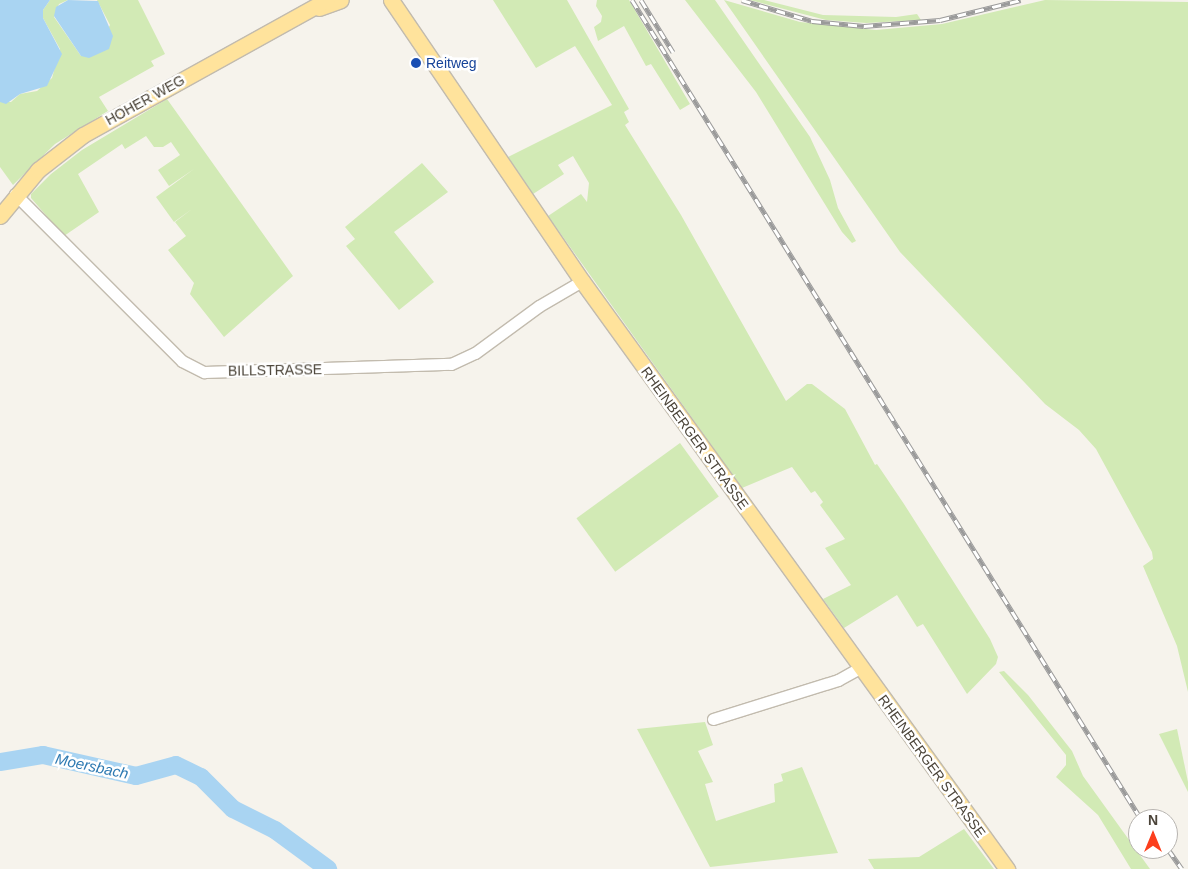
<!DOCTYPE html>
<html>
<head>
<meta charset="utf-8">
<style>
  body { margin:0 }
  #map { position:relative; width:1188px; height:869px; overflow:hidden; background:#f6f3ec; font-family:Helvetica,sans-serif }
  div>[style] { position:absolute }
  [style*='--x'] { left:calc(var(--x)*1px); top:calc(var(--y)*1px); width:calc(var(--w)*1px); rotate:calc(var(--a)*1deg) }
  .green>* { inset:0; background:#d2eab5; transform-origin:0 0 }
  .water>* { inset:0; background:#a9d4f2 }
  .river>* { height:18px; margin:-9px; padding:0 9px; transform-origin:9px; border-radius:9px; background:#a9d4f2 }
  .roads { filter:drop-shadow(1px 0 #c2bbae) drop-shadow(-1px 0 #c2bbae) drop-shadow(0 1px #c2bbae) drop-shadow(0 -1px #c2bbae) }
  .minor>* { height:11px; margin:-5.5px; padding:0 5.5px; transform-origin:5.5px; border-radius:5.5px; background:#fff }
  .major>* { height:15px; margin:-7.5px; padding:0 7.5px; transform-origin:7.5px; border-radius:7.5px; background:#ffe39c }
  .rail>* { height:5px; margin-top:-2.5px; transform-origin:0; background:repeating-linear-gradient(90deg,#fff 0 9px,#9a9a9a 0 18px); box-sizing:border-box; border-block:1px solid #9a9a9a }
  .dots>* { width:14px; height:14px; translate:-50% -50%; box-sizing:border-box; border:2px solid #fff; border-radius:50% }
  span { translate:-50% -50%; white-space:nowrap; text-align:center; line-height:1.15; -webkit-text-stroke:5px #fff; paint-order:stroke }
  .transit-label { font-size:14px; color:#164399 }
  .left { translate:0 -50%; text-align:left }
  .street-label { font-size:14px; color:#4b4439 }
  .water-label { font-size:15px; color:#2e7ab2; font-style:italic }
  .north { position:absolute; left:1128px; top:809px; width:50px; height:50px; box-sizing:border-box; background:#fff; border:1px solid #b7b4b0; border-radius:50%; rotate:0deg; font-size:14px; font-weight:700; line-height:20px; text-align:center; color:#4b4439 }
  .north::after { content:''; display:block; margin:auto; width:18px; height:22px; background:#fc3f1d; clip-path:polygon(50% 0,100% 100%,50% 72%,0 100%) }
</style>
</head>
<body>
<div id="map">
  <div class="green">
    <div style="clip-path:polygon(50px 0,68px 0,59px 4px,54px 17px,81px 56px,94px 55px,110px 25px,97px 0,138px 0,165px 54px,151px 61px,154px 66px,99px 97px,108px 111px,55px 144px,13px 185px,0 167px,0 102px,11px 102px,20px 94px,37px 91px,52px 78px,60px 49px,43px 18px,43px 10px)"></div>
    <div style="clip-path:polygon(493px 0,567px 0,629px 109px,624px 112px,629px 122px,625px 125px,681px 215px,786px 401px,807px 384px,812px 384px,845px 409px,875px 465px,877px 464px,904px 504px,990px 639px,998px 657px,996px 664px,967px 694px,923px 624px,917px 627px,897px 595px,844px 628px,823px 599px,851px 585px,825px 548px,845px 539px,820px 505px,823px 502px,815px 491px,811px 493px,792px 467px,742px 488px,548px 216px,581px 194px,587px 202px,589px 183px,573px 156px,558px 165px,564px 174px,533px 194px,508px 157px,612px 105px,575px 46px,536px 68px)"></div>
    <div style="clip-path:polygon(597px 0,629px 0,690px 104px,680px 110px,651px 64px,646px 66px,624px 26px,598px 41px,594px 27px,601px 22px,602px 16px,596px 6px)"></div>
    <div style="clip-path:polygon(685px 0,715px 0,810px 137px,830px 180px,838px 208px,856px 241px,852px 243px,842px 232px,756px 92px)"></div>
    <div style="clip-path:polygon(724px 0,800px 22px,876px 30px,942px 24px,1045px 0,1188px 2px,1188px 692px,1177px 646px,1143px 566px,1153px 559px,1152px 552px,1096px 449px,1079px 430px,1045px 404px,900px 252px)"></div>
    <div style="clip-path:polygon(750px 0,764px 0,823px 15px,896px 17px,917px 14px,921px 20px,866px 23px,826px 20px)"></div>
    <div style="clip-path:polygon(167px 99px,293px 276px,224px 337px,190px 294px,194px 283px,168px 250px,186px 236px,175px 222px,192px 209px,174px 222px,156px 197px,194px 169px,169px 186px,158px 170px,180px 155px,171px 142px,163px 147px,154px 147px,146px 136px,125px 149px,122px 144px,78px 174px,99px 212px,64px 236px,31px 198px,31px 194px,51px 174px,82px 150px)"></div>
    <div style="clip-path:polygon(422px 163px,448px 192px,394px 232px,434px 282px,399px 310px,346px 246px,355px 239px,345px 227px)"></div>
    <div style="left:680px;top:443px;width:66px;height:128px;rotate:54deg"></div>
    <div style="clip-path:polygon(1004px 671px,1028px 695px,1072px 751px,1083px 776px,1150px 869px,1131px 869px,1098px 815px,1056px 777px,1066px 765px,1066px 755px,999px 672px)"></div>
    <div style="clip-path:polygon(705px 722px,713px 745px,698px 751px,713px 782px,705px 784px,716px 821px,775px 802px,774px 784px,783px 781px,781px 774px,802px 767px,838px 853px,710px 867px,637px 729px)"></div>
    <div style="clip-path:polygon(1177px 729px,1188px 782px,1188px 792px,1159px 734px)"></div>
    <div style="clip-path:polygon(964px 829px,994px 869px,874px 869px,868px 859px,919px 857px)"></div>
  </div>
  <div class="water">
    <div style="clip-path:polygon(0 0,50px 0,43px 10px,43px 18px,62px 54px,47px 86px,20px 94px,6px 104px,0 102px)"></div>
    <div style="clip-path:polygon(68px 0,98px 1px,113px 36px,109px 49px,89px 58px,81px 56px,54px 16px,56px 7px)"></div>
  </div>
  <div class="river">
    <div style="--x:0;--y:762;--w:44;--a:-9.2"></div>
    <div style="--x:43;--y:755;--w:95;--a:12.7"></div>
    <div style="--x:136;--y:776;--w:41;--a:-15.4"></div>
    <div style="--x:176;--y:765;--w:28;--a:26"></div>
    <div style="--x:201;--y:777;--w:45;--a:45"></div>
    <div style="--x:233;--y:809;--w:47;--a:26.6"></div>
    <div style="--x:275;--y:830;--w:66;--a:36.3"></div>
  </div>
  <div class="roads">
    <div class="minor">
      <div style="--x:15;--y:194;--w:236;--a:45"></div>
      <div style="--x:182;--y:361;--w:25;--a:27"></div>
      <div style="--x:204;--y:372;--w:247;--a:-1.9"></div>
      <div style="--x:451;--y:364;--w:26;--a:-25"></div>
      <div style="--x:475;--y:353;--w:79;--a:-36.3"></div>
      <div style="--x:539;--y:306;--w:50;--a:-30.2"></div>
      <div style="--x:713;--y:719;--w:131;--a:-17.3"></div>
      <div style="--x:838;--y:680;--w:26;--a:-29"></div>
    </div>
    <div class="major">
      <div style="--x:391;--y:0;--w:340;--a:55.8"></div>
      <div style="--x:582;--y:281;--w:726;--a:54.14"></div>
      <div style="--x:319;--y:8;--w:23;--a:-20"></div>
      <div style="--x:0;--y:216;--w:60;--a:-50.4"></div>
      <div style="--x:38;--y:170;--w:57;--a:-37.9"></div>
      <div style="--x:83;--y:135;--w:279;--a:-29"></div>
    </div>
  </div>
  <div class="rail">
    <div style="--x:632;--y:0;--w:964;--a:58.14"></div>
    <div style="--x:641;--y:0;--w:61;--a:58.4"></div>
    <div style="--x:742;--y:0;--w:73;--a:16.7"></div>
    <div style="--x:812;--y:21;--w:52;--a:5.5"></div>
    <div style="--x:864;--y:26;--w:76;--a:-4.5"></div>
    <div style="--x:940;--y:20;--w:83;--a:-13.9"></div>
    <div style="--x:1168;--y:849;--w:24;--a:55"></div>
  </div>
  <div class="dots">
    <div style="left:416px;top:63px;background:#1a4fb4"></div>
  </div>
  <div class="transit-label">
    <span class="left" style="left:426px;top:63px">Reitweg</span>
  </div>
  <div class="street-label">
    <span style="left:145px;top:100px;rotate:-29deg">HOHER WEG</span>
    <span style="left:275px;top:370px;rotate:-1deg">BILLSTRASSE</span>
    <span style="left:695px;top:438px;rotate:54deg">RHEINBERGER STRASSE</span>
    <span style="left:932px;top:766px;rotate:54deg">RHEINBERGER STRASSE</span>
  </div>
  <div class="water-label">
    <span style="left:92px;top:766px;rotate:12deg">Moersbach</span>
  </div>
  <div class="north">N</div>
</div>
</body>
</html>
